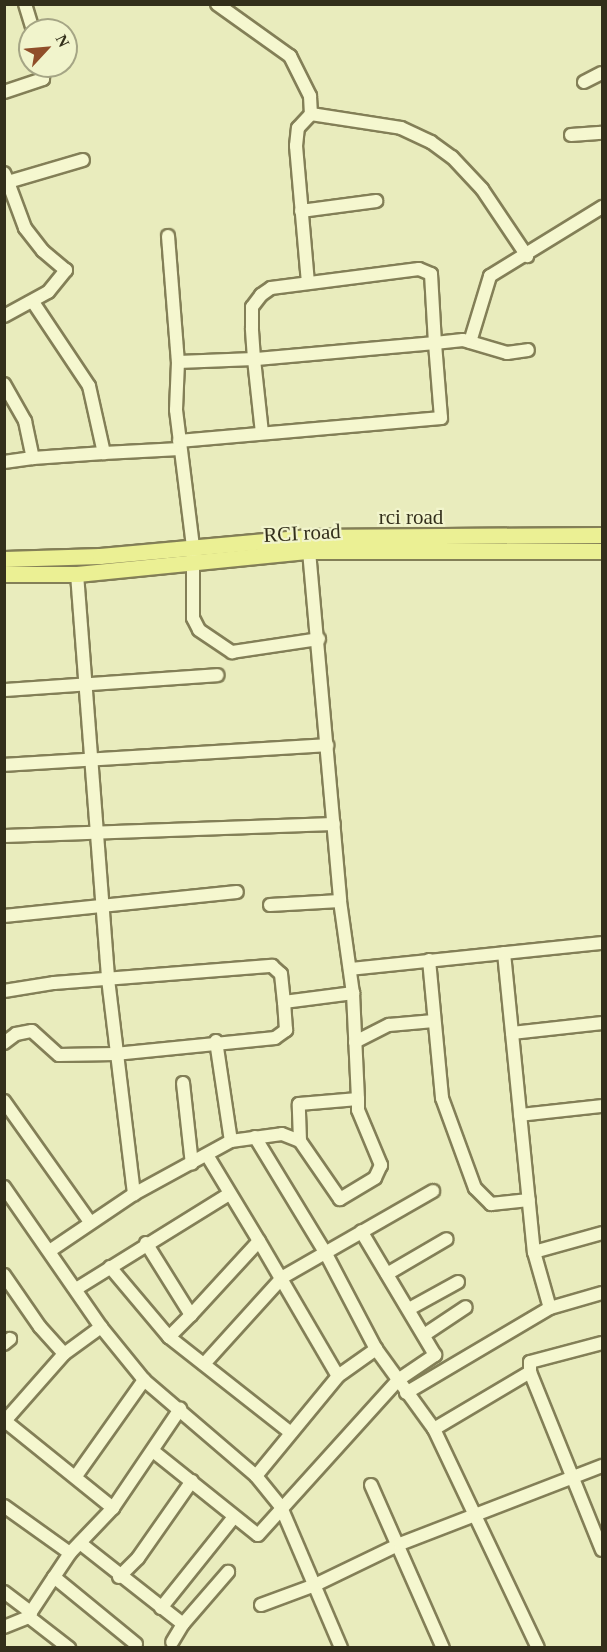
<!DOCTYPE html>
<html>
<head>
<meta charset="utf-8">
<style>
  body { margin:0 }
  #map { position:relative; width:607px; height:1652px; overflow:hidden; background:#e9ecbd; font-family:Georgia,serif }
  div>[style] { position:absolute }
  [style*='--x'] { left:calc(var(--x)*1px); top:calc(var(--y)*1px); width:calc(var(--w)*1px); rotate:calc(var(--a)*1deg) }
  .roads { filter:drop-shadow(2px 0 #837f57) drop-shadow(-2px 0 #837f57) drop-shadow(0 2px #837f57) drop-shadow(0 -2px #837f57) }
  .minor>* { height:12px; margin:-6px; padding:0 6px; transform-origin:6px; border-radius:6px; background:#f5f7cf }
  .major>* { height:15px; margin:-7.5px; padding:0 7.5px; transform-origin:7.5px; border-radius:7.5px; background:#ebf094 }
  span { translate:-50% -50%; white-space:nowrap; text-align:center; line-height:1.15; -webkit-text-stroke:4.5px #f1f4cc; paint-order:stroke }
  .street-label { font-size:21px; color:#332f1b }
  .frame { position:absolute; inset:0; border:6px solid #332f1b; pointer-events:none }
  .north { position:absolute; left:18px; top:18px; width:60px; height:60px; box-sizing:border-box; background:#f1f4cc; border:2px solid #a5a585; border-radius:50%; rotate:64deg; font-size:16px; font-weight:700; line-height:24px; text-align:center; color:#332f1b }
  .north::after { content:''; display:block; margin:auto; width:21px; height:27px; background:#904e29; clip-path:polygon(50% 0,100% 100%,50% 72%,0 100%) }
</style>
</head>
<body>
<div id="map">
  <div class="roads">
    <div class="minor">
      <div style="--x:25;--y:4;--w:27;--a:73"></div>
      <div style="--x:217;--y:4;--w:90;--a:35.5"></div>
      <div style="--x:290;--y:56;--w:45;--a:63.4"></div>
      <div style="--x:310;--y:96;--w:18;--a:87"></div>
      <div style="--x:584;--y:82;--w:20;--a:-27"></div>
      <div style="--x:4;--y:92;--w:41;--a:-18.4"></div>
      <div style="--x:43;--y:79;--w:13;--a:-86"></div>
      <div style="--x:571;--y:135;--w:31;--a:-4"></div>
      <div style="--x:4;--y:173;--w:10;--a:66"></div>
      <div style="--x:8;--y:182;--w:78;--a:-16.3"></div>
      <div style="--x:4;--y:183;--w:4;--a:-14"></div>
      <div style="--x:8;--y:182;--w:49;--a:69.7"></div>
      <div style="--x:25;--y:228;--w:29;--a:52"></div>
      <div style="--x:43;--y:251;--w:30;--a:40"></div>
      <div style="--x:66;--y:270;--w:28;--a:129"></div>
      <div style="--x:48;--y:292;--w:50;--a:151.4"></div>
      <div style="--x:301;--y:211;--w:76;--a:-7.6"></div>
      <div style="--x:168;--y:236;--w:126;--a:85.5"></div>
      <div style="--x:308;--y:283;--w:138;--a:-95"></div>
      <div style="--x:296;--y:146;--w:18;--a:-84"></div>
      <div style="--x:298;--y:128;--w:19;--a:-47"></div>
      <div style="--x:311;--y:114;--w:91;--a:8.8"></div>
      <div style="--x:401;--y:128;--w:33;--a:25"></div>
      <div style="--x:431;--y:142;--w:26;--a:36"></div>
      <div style="--x:452;--y:157;--w:44;--a:46.8"></div>
      <div style="--x:482;--y:189;--w:81;--a:56.1"></div>
      <div style="--x:33;--y:302;--w:101;--a:56.3"></div>
      <div style="--x:89;--y:386;--w:69;--a:77.4"></div>
      <div style="--x:104;--y:453;--w:76;--a:-3"></div>
      <div style="--x:470;--y:342;--w:69;--a:-73.1"></div>
      <div style="--x:490;--y:276;--w:132;--a:-31.6"></div>
      <div style="--x:4;--y:384;--w:43;--a:60.4"></div>
      <div style="--x:25;--y:421;--w:38;--a:78"></div>
      <div style="--x:33;--y:458;--w:71;--a:-4"></div>
      <div style="--x:262;--y:433;--w:74;--a:-96.2"></div>
      <div style="--x:254;--y:359;--w:31;--a:-94"></div>
      <div style="--x:252;--y:328;--w:21;--a:-90"></div>
      <div style="--x:252;--y:307;--w:15;--a:-53"></div>
      <div style="--x:261;--y:295;--w:12;--a:-35"></div>
      <div style="--x:271;--y:288;--w:149;--a:-7.3"></div>
      <div style="--x:419;--y:269;--w:13;--a:23"></div>
      <div style="--x:431;--y:274;--w:69;--a:86.7"></div>
      <div style="--x:435;--y:343;--w:182;--a:174.9"></div>
      <div style="--x:254;--y:359;--w:76;--a:177.7"></div>
      <div style="--x:178;--y:362;--w:48;--a:92.4"></div>
      <div style="--x:176;--y:410;--w:138;--a:82.9"></div>
      <div style="--x:193;--y:547;--w:71;--a:90"></div>
      <div style="--x:193;--y:618;--w:13;--a:63"></div>
      <div style="--x:199;--y:630;--w:40;--a:34"></div>
      <div style="--x:232;--y:652;--w:88;--a:-8.5"></div>
      <div style="--x:179;--y:441;--w:263;--a:-5"></div>
      <div style="--x:441;--y:418;--w:75;--a:-94.6"></div>
      <div style="--x:435;--y:343;--w:28;--a:-6"></div>
      <div style="--x:463;--y:340;--w:46;--a:16.5"></div>
      <div style="--x:507;--y:353;--w:21;--a:-8"></div>
      <div style="--x:4;--y:462;--w:29;--a:-8"></div>
      <div style="--x:309;--y:551;--w:351;--a:84.9"></div>
      <div style="--x:340;--y:901;--w:93;--a:82"></div>
      <div style="--x:353;--y:993;--w:106;--a:87.3"></div>
      <div style="--x:358;--y:1099;--w:11;--a:90"></div>
      <div style="--x:358;--y:1110;--w:60;--a:67.3"></div>
      <div style="--x:381;--y:1165;--w:14;--a:115"></div>
      <div style="--x:375;--y:1178;--w:41;--a:149"></div>
      <div style="--x:340;--y:1199;--w:70;--a:-124.6"></div>
      <div style="--x:300;--y:1141;--w:37;--a:-92"></div>
      <div style="--x:299;--y:1104;--w:59;--a:-4.8"></div>
      <div style="--x:77;--y:574;--w:406;--a:85.6"></div>
      <div style="--x:108;--y:979;--w:217;--a:83.1"></div>
      <div style="--x:4;--y:690;--w:214;--a:-4"></div>
      <div style="--x:4;--y:765;--w:324;--a:-3.5"></div>
      <div style="--x:4;--y:836;--w:330;--a:-2.1"></div>
      <div style="--x:270;--y:905;--w:70;--a:-3.3"></div>
      <div style="--x:4;--y:916;--w:234;--a:-5.9"></div>
      <div style="--x:504;--y:953;--w:301;--a:84.3"></div>
      <div style="--x:534;--y:1252;--w:58;--a:74.1"></div>
      <div style="--x:429;--y:960;--w:139;--a:84.6"></div>
      <div style="--x:442;--y:1098;--w:96;--a:69.9"></div>
      <div style="--x:475;--y:1188;--w:23;--a:45"></div>
      <div style="--x:491;--y:1204;--w:38;--a:-6"></div>
      <div style="--x:350;--y:969;--w:253;--a:-5.9"></div>
      <div style="--x:4;--y:991;--w:51;--a:-9.1"></div>
      <div style="--x:54;--y:983;--w:219;--a:-4.5"></div>
      <div style="--x:272;--y:966;--w:12;--a:42"></div>
      <div style="--x:281;--y:974;--w:28;--a:84"></div>
      <div style="--x:512;--y:1033;--w:91;--a:-6.3"></div>
      <div style="--x:216;--y:1041;--w:101;--a:81.5"></div>
      <div style="--x:355;--y:1042;--w:38;--a:-27"></div>
      <div style="--x:389;--y:1025;--w:45;--a:-5.1"></div>
      <div style="--x:4;--y:1043;--w:15;--a:-37"></div>
      <div style="--x:16;--y:1034;--w:16;--a:-11"></div>
      <div style="--x:32;--y:1031;--w:36;--a:42"></div>
      <div style="--x:59;--y:1055;--w:56;--a:-1"></div>
      <div style="--x:115;--y:1054;--w:161;--a:-5.7"></div>
      <div style="--x:275;--y:1038;--w:14;--a:-36"></div>
      <div style="--x:286;--y:1030;--w:28;--a:-94"></div>
      <div style="--x:284;--y:1002;--w:70;--a:-7.4"></div>
      <div style="--x:183;--y:1083;--w:81;--a:83.7"></div>
      <div style="--x:4;--y:1101;--w:148;--a:54.6"></div>
      <div style="--x:520;--y:1115;--w:82;--a:-6.3"></div>
      <div style="--x:255;--y:1137;--w:135;--a:58.7"></div>
      <div style="--x:325;--y:1252;--w:110;--a:62.3"></div>
      <div style="--x:376;--y:1349;--w:99;--a:54.1"></div>
      <div style="--x:434;--y:1429;--w:242;--a:64.6"></div>
      <div style="--x:4;--y:1187;--w:170;--a:55.3"></div>
      <div style="--x:101;--y:1327;--w:68;--a:50.9"></div>
      <div style="--x:144;--y:1380;--w:148;--a:40.6"></div>
      <div style="--x:256;--y:1476;--w:40;--a:51"></div>
      <div style="--x:281;--y:1507;--w:153;--a:66.9"></div>
      <div style="--x:259;--y:1241;--w:156;--a:59.7"></div>
      <div style="--x:146;--y:1243;--w:85;--a:58"></div>
      <div style="--x:191;--y:1315;--w:100;--a:-47.4"></div>
      <div style="--x:259;--y:1241;--w:100;--a:-121.2"></div>
      <div style="--x:51;--y:1250;--w:100;--a:-34"></div>
      <div style="--x:134;--y:1194;--w:111;--a:-28.7"></div>
      <div style="--x:231;--y:1141;--w:51;--a:-7.8"></div>
      <div style="--x:282;--y:1134;--w:19;--a:21"></div>
      <div style="--x:534;--y:1252;--w:71;--a:-15.6"></div>
      <div style="--x:110;--y:1267;--w:92;--a:49.9"></div>
      <div style="--x:169;--y:1337;--w:155;--a:38.2"></div>
      <div style="--x:387;--y:1274;--w:69;--a:-30.3"></div>
      <div style="--x:4;--y:1275;--w:63;--a:55.3"></div>
      <div style="--x:40;--y:1327;--w:36;--a:48"></div>
      <div style="--x:76;--y:1289;--w:180;--a:-31.8"></div>
      <div style="--x:409;--y:1309;--w:56;--a:-28.9"></div>
      <div style="--x:424;--y:1335;--w:50;--a:-33.7"></div>
      <div style="--x:169;--y:1337;--w:31;--a:-45"></div>
      <div style="--x:4;--y:1344;--w:8;--a:-40"></div>
      <div style="--x:204;--y:1364;--w:118;--a:-47.8"></div>
      <div style="--x:283;--y:1277;--w:173;--a:-29.8"></div>
      <div style="--x:530;--y:1372;--w:192;--a:68"></div>
      <div style="--x:406;--y:1393;--w:167;--a:-30.6"></div>
      <div style="--x:550;--y:1308;--w:54;--a:-16.1"></div>
      <div style="--x:5;--y:1421;--w:139;--a:38.9"></div>
      <div style="--x:4;--y:1422;--w:91;--a:-48.6"></div>
      <div style="--x:64;--y:1354;--w:46;--a:-36.1"></div>
      <div style="--x:434;--y:1429;--w:112;--a:-30.7"></div>
      <div style="--x:530;--y:1372;--w:10;--a:-90"></div>
      <div style="--x:530;--y:1362;--w:74;--a:-14.8"></div>
      <div style="--x:153;--y:1451;--w:134;--a:38.7"></div>
      <div style="--x:258;--y:1535;--w:209;--a:-47.9"></div>
      <div style="--x:398;--y:1380;--w:45;--a:-34"></div>
      <div style="--x:435;--y:1355;--w:144;--a:-120.8"></div>
      <div style="--x:76;--y:1476;--w:118;--a:-54.7"></div>
      <div style="--x:256;--y:1476;--w:129;--a:-50.6"></div>
      <div style="--x:338;--y:1376;--w:47;--a:-35.4"></div>
      <div style="--x:371;--y:1485;--w:178;--a:66.2"></div>
      <div style="--x:4;--y:1506;--w:81;--a:35.5"></div>
      <div style="--x:80;--y:1543;--w:131;--a:38.2"></div>
      <div style="--x:183;--y:1624;--w:21;--a:121"></div>
      <div style="--x:54;--y:1577;--w:29;--a:-56"></div>
      <div style="--x:70;--y:1553;--w:62;--a:-46.3"></div>
      <div style="--x:113;--y:1508;--w:120;--a:-55.9"></div>
      <div style="--x:119;--y:1577;--w:27;--a:-45"></div>
      <div style="--x:138;--y:1558;--w:94;--a:-55"></div>
      <div style="--x:4;--y:1592;--w:34;--a:37"></div>
      <div style="--x:31;--y:1612;--w:5;--a:112"></div>
      <div style="--x:29;--y:1617;--w:51;--a:37.8"></div>
      <div style="--x:261;--y:1605;--w:58;--a:-20.3"></div>
      <div style="--x:315;--y:1585;--w:94;--a:-25.8"></div>
      <div style="--x:400;--y:1544;--w:217;--a:-21.1"></div>
      <div style="--x:161;--y:1608;--w:117;--a:-51.3"></div>
      <div style="--x:31;--y:1612;--w:42;--a:-56.7"></div>
      <div style="--x:54;--y:1577;--w:106;--a:39.3"></div>
      <div style="--x:183;--y:1624;--w:69;--a:-49.1"></div>
      <div style="--x:4;--y:1627;--w:27;--a:-22"></div>
    </div>
    <div class="major">
      <div style="--x:4;--y:559;--w:96;--a:-1.8"></div>
      <div style="--x:100;--y:556;--w:210;--a:-5.2"></div>
      <div style="--x:309;--y:537;--w:293;--a:-0.4"></div>
      <div style="--x:4;--y:574;--w:73;--a:0"></div>
      <div style="--x:77;--y:574;--w:233;--a:-5.7"></div>
      <div style="--x:309;--y:551;--w:293;--a:0"></div>
    </div>
  </div>
  <div class="street-label">
    <span style="left:411px;top:517px">rci road</span>
    <span style="left:302px;top:533px;rotate:-3deg">RCI road</span>
  </div>
  <div class="frame"></div>
  <div class="north">N</div>
</div>
</body>
</html>
